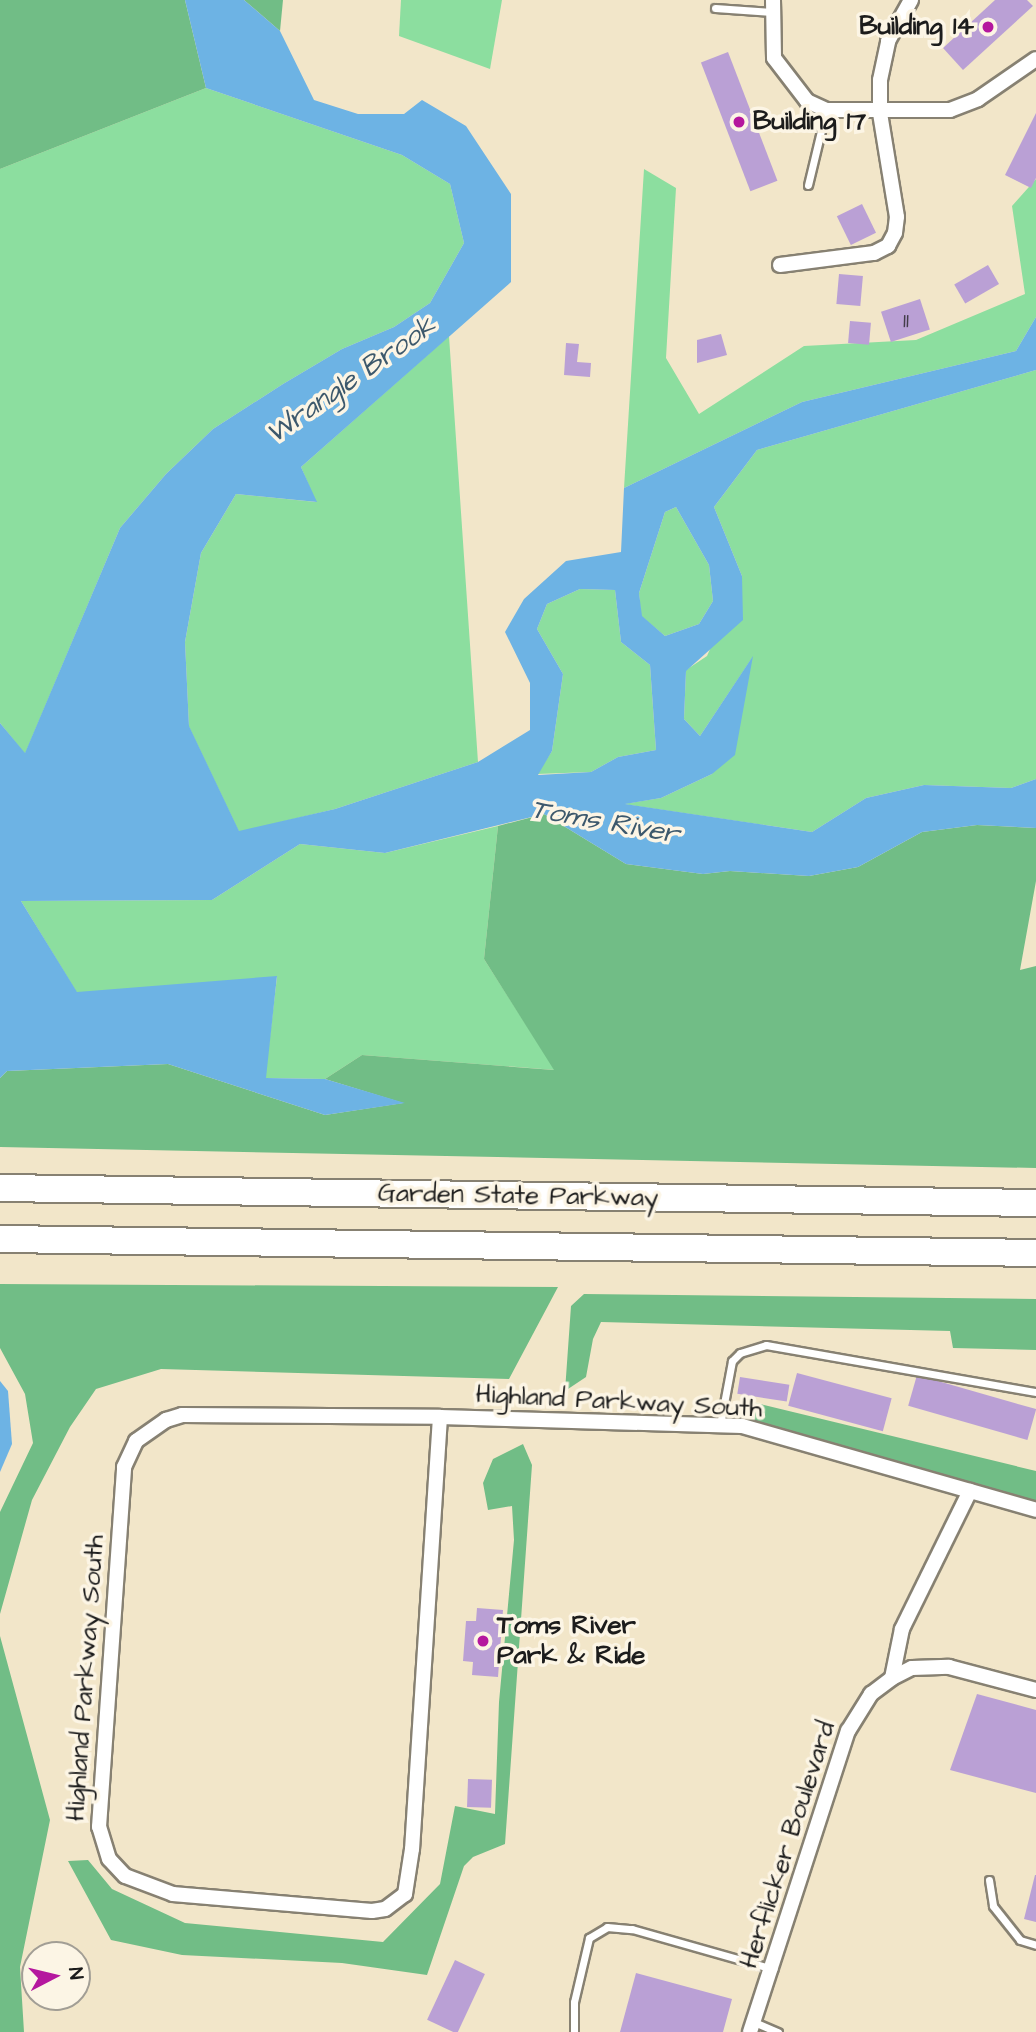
<!DOCTYPE html>
<html>
<head>
<meta charset="utf-8">
<style>
  body { margin:0 }
  #map { position:relative; width:1036px; height:2032px; overflow:hidden; background:#f2e6c9; font-family:"Architects Daughter",sans-serif }
  div>[style] { position:absolute }
  [style*='--x'] { left:calc(var(--x)*1px); top:calc(var(--y)*1px); width:calc(var(--w)*1px); rotate:calc(var(--a)*1deg) }
  .green>* { inset:0; background:#8cde9f }
  .forest>* { inset:0; background:#71bd86 }
  .water>* { inset:0; background:#6db3e4 }
  .building>* { inset:0; background:#baa0d5; transform-origin:0 0 }
  .roads { filter:drop-shadow(2px 0 #878172) drop-shadow(-2px 0 #878172) drop-shadow(0 2px #878172) drop-shadow(0 -2px #878172) }
  .lane>* { height:7px; margin:-3.5px; padding:0 3.5px; transform-origin:3.5px; border-radius:3.5px; background:#fff }
  .street>* { height:14px; margin:-7px; padding:0 7px; transform-origin:7px; border-radius:7px; background:#fff }
  .highway>* { height:26px; margin:-13px; padding:0 13px; transform-origin:13px; border-radius:13px; background:#fff }
  .dots>* { width:19px; height:19px; translate:-50% -50%; box-sizing:border-box; border:4px solid #fcf5e5; border-radius:50% }
  span { translate:-50% -50%; white-space:nowrap; text-align:center; line-height:1.15; -webkit-text-stroke:7px #fcf5e5; paint-order:stroke }
  .number-label { font-size:23px; color:#443d4a }
  .number-label span { -webkit-text-stroke-width:0 }
  .poi-label { font-size:26px; color:#1c1c1c; font-weight:700 }
  .right { translate:-100% -50%; text-align:right }
  .left { translate:0 -50%; text-align:left }
  .street-label { font-size:26px; color:#1c1c1c }
  .water-label { font-size:28px; color:#3c586c; font-style:italic }
  .north { position:absolute; left:21px; top:1941px; width:70px; height:70px; box-sizing:border-box; background:#fcf5e5; border:2px solid #a29e95; border-radius:50%; rotate:83deg; font-size:19px; font-weight:700; line-height:28px; text-align:center; color:#1c1c1c }
  .north::after { content:''; display:block; margin:auto; width:24px; height:32px; background:#b5179e; clip-path:polygon(50% 0,100% 100%,50% 72%,0 100%) }
</style>
</head>
<body>
<div id="map">
  <div class="green">
    <div style="clip-path:polygon(401px 0,502px 0,490px 69px,399px 36px)"></div>
    <div style="clip-path:polygon(206px 88px,402px 155px,450px 184px,464px 243px,430px 303px,394px 327px,342px 349px,283px 384px,213px 429px,166px 474px,120px 528px,25px 754px,0 723px,0 169px)"></div>
    <div style="clip-path:polygon(644px 169px,676px 188px,666px 358px,699px 414px,804px 346px,916px 340px,1025px 294px,1012px 206px,1036px 179px,1036px 317px,1016px 351px,802px 402px,624px 488px)"></div>
    <div style="clip-path:polygon(449px 336px,478px 762px,335px 809px,239px 832px,189px 727px,185px 642px,201px 553px,236px 494px,316px 502px,301px 467px)"></div>
    <div style="clip-path:polygon(1036px 370px,1036px 779px,1011px 788px,924px 785px,866px 798px,812px 832px,623px 804px,661px 798px,712px 774px,752px 658px,700px 736px,684px 719px,686px 670px,707px 656px,742px 576px,714px 507px,757px 450px)"></div>
    <div style="clip-path:polygon(676px 507px,709px 565px,713px 601px,699px 624px,665px 636px,641px 616px,639px 593px,665px 512px)"></div>
    <div style="clip-path:polygon(580px 589px,615px 590px,621px 642px,650px 665px,656px 750px,618px 757px,591px 772px,537px 774px,552px 751px,563px 674px,537px 629px,547px 604px)"></div>
    <div style="clip-path:polygon(498px 826px,484px 959px,555px 1070px,362px 1055px,325px 1079px,265px 1078px,277px 977px,77px 993px,21px 901px,212px 900px,300px 844px,385px 853px)"></div>
  </div>
  <div class="forest">
    <div style="clip-path:polygon(0 0,185px 0,206px 88px,0 169px)"></div>
    <div style="clip-path:polygon(244px 0,283px 0,280px 31px)"></div>
    <div style="clip-path:polygon(544px 814px,626px 864px,703px 874px,730px 871px,809px 876px,858px 867px,922px 832px,977px 825px,1036px 828px,1036px 881px,1020px 970px,1036px 966px,1036px 1168px,0 1147px,0 1078px,7px 1071px,168px 1064px,325px 1115px,403px 1103px,325px 1079px,362px 1055px,554px 1070px,484px 959px,498px 826px)"></div>
    <div style="clip-path:polygon(0 1284px,558px 1287px,509px 1379px,161px 1369px,96px 1389px,70px 1427px,32px 1500px,0 1614px,0 1512px,33px 1443px,25px 1394px,0 1348px)"></div>
    <div style="clip-path:polygon(584px 1294px,1036px 1299px,1036px 1350px,953px 1348px,950px 1331px,601px 1322px,593px 1339px,586px 1377px,565px 1391px,571px 1306px)"></div>
    <div style="clip-path:polygon(744px 1400px,1036px 1471px,1036px 1501px,801px 1440px,742px 1418px)"></div>
    <div style="clip-path:polygon(523px 1444px,532px 1465px,505px 1844px,473px 1857px,464px 1866px,427px 1975px,342px 1963px,182px 1955px,111px 1940px,68px 1861px,88px 1860px,112px 1889px,185px 1923px,383px 1942px,440px 1884px,455px 1806px,495px 1814px,499px 1702px,514px 1540px,512px 1506px,488px 1510px,483px 1483px,493px 1459px)"></div>
    <div style="clip-path:polygon(0 1636px,50px 1820px,20px 1967px,24px 2032px,0 2032px)"></div>
  </div>
  <div class="water">
    <div style="clip-path:polygon(evenodd,185px 0,244px 0,280px 31px,314px 100px,358px 114px,404px 114px,422px 100px,466px 126px,511px 194px,511px 282px,301px 467px,317px 502px,236px 494px,201px 553px,185px 642px,189px 726px,239px 831px,335px 809px,478px 762px,530px 730px,530px 683px,505px 632px,524px 599px,566px 561px,621px 552px,624px 488px,802px 402px,1016px 351px,1036px 317px,1036px 370px,757px 450px,714px 507px,742px 576px,743px 620px,686px 671px,684px 719px,700px 736px,753px 656px,735px 755px,712px 774px,661px 798px,625px 804px,812px 832px,866px 798px,924px 785px,1011px 788px,1036px 779px,1036px 828px,977px 825px,922px 832px,858px 867px,809px 876px,730px 871px,703px 874px,626px 864px,544px 814px,385px 853px,300px 844px,212px 900px,21px 901px,77px 992px,277px 976px,266px 1078px,325px 1079px,405px 1103px,325px 1115px,168px 1064px,7px 1071px,0 1078px,0 723px,25px 753px,120px 528px,166px 474px,213px 429px,283px 384px,342px 349px,394px 327px,430px 303px,464px 243px,450px 184px,402px 155px,206px 88px,185px 0,676px 507px,709px 565px,713px 601px,699px 624px,665px 636px,642px 616px,639px 593px,665px 512px,676px 507px,185px 0,580px 589px,615px 590px,621px 642px,650px 665px,656px 750px,618px 757px,591px 772px,538px 775px,552px 751px,563px 674px,537px 629px,547px 604px,580px 589px)"></div>
    <div style="clip-path:polygon(0 1381px,8px 1391px,12px 1444px,0 1472px)"></div>
  </div>
  <div class="building">
    <div style="clip-path:polygon(995px 0,1027px 0,1033px 6px,963px 70px,943px 48px)"></div>
    <div style="left:728px;top:52px;width:138px;height:29px;rotate:69deg"></div>
    <div style="clip-path:polygon(1036px 113px,1036px 178px,1031px 188px,1005px 175px)"></div>
    <div style="left:862px;top:204px;width:32px;height:28px;rotate:64deg"></div>
    <div style="left:988px;top:265px;width:22px;height:39px;rotate:60deg"></div>
    <div style="left:839px;top:274px;width:24px;height:30px;rotate:5deg"></div>
    <div style="left:920px;top:299px;width:32px;height:41px;rotate:72deg"></div>
    <div style="left:850px;top:321px;width:21px;height:22px;rotate:5deg"></div>
    <div style="clip-path:polygon(721px 334px,727px 355px,697px 363px,697px 340px)"></div>
    <div style="clip-path:polygon(566px 343px,579px 344px,577px 362px,591px 363px,590px 377px,564px 375px)"></div>
    <div style="left:797px;top:1373px;width:98px;height:34px;rotate:15deg"></div>
    <div style="left:917px;top:1375px;width:124px;height:32px;rotate:16deg"></div>
    <div style="left:740px;top:1377px;width:50px;height:17px;rotate:9deg"></div>
    <div style="clip-path:polygon(477px 1608px,503px 1610px,498px 1677px,472px 1675px,473px 1662px,463px 1661px,466px 1621px,476px 1621px)"></div>
    <div style="clip-path:polygon(977px 1694px,1036px 1710px,1036px 1793px,950px 1770px)"></div>
    <div style="left:468px;top:1779px;width:24px;height:28px;rotate:2deg"></div>
    <div style="clip-path:polygon(1035px 1875px,1036px 1875px,1036px 1922px,1024px 1919px)"></div>
    <div style="left:455px;top:1960px;width:33px;height:66px;rotate:25deg"></div>
    <div style="clip-path:polygon(636px 1973px,732px 1999px,723px 2032px,620px 2032px)"></div>
  </div>
  <div class="roads">
    <div class="lane">
      <div style="--x:715;--y:8;--w:57;--a:4"></div>
      <div style="--x:808;--y:185;--w:77;--a:-76.5"></div>
      <div style="--x:720;--y:1425;--w:65;--a:-79.4"></div>
      <div style="--x:732;--y:1361;--w:11;--a:-45"></div>
      <div style="--x:740;--y:1353;--w:27;--a:-17"></div>
      <div style="--x:766;--y:1345;--w:274;--a:9.9"></div>
      <div style="--x:989;--y:1880;--w:26;--a:81"></div>
      <div style="--x:993;--y:1906;--w:43;--a:51.5"></div>
      <div style="--x:1020;--y:1940;--w:17;--a:17"></div>
      <div style="--x:754;--y:2022;--w:26;--a:23"></div>
      <div style="--x:574;--y:2032;--w:30;--a:-90"></div>
      <div style="--x:574;--y:2002;--w:66;--a:-76.8"></div>
      <div style="--x:589;--y:1938;--w:21;--a:-31"></div>
      <div style="--x:607;--y:1927;--w:25;--a:5"></div>
      <div style="--x:632;--y:1929;--w:147;--a:15.8"></div>
    </div>
    <div class="street">
      <div style="--x:773;--y:0;--w:58;--a:89"></div>
      <div style="--x:774;--y:58;--w:54;--a:52.5"></div>
      <div style="--x:807;--y:101;--w:21;--a:25"></div>
      <div style="--x:826;--y:110;--w:124;--a:0"></div>
      <div style="--x:950;--y:110;--w:30;--a:-21"></div>
      <div style="--x:978;--y:99;--w:70;--a:-34.6"></div>
      <div style="--x:780;--y:265;--w:95;--a:-7.3"></div>
      <div style="--x:874;--y:253;--w:16;--a:-27"></div>
      <div style="--x:888;--y:246;--w:15;--a:-62"></div>
      <div style="--x:895;--y:233;--w:16;--a:-83"></div>
      <div style="--x:897;--y:217;--w:105;--a:-99.3"></div>
      <div style="--x:880;--y:113;--w:33;--a:-90"></div>
      <div style="--x:880;--y:80;--w:40;--a:-78"></div>
      <div style="--x:888;--y:41;--w:47;--a:-60.7"></div>
      <div style="--x:440;--y:1417;--w:433;--a:93.7"></div>
      <div style="--x:412;--y:1849;--w:46;--a:98.8"></div>
      <div style="--x:405;--y:1894;--w:25;--a:143"></div>
      <div style="--x:385;--y:1909;--w:13;--a:171"></div>
      <div style="--x:372;--y:1911;--w:200;--a:-175.1"></div>
      <div style="--x:173;--y:1894;--w:51;--a:-159.4"></div>
      <div style="--x:125;--y:1876;--w:23;--a:-133"></div>
      <div style="--x:109;--y:1859;--w:34;--a:-107"></div>
      <div style="--x:99;--y:1827;--w:361;--a:-86"></div>
      <div style="--x:124;--y:1467;--w:29;--a:-65"></div>
      <div style="--x:136;--y:1441;--w:37;--a:-35"></div>
      <div style="--x:166;--y:1420;--w:17;--a:-17"></div>
      <div style="--x:182;--y:1415;--w:258;--a:0.4"></div>
      <div style="--x:440;--y:1417;--w:302;--a:1.7"></div>
      <div style="--x:742;--y:1426;--w:306;--a:15.9"></div>
      <div style="--x:892;--y:1678;--w:22;--a:-27"></div>
      <div style="--x:912;--y:1668;--w:37;--a:-2"></div>
      <div style="--x:949;--y:1667;--w:90;--a:14.8"></div>
      <div style="--x:750;--y:2032;--w:317;--a:-72"></div>
      <div style="--x:848;--y:1731;--w:44;--a:-58.1"></div>
      <div style="--x:871;--y:1694;--w:26;--a:-37"></div>
      <div style="--x:892;--y:1678;--w:50;--a:-78.5"></div>
      <div style="--x:902;--y:1629;--w:154;--a:-63.8"></div>
    </div>
    <div class="highway">
      <div style="--x:0;--y:1188;--w:1036;--a:0.83"></div>
      <div style="--x:0;--y:1239;--w:1036;--a:0.77"></div>
    </div>
  </div>
  <div class="dots">
    <div style="left:988px;top:27px;background:#b5179e"></div>
    <div style="left:739px;top:122px;background:#b5179e"></div>
    <div style="left:483px;top:1641px;background:#b5179e"></div>
  </div>
  <div class="number-label">
    <span style="left:906px;top:320px">11</span>
  </div>
  <div class="poi-label">
    <span class="right" style="left:974px;top:27px">Building 14</span>
    <span class="left" style="left:753px;top:122px">Building 17</span>
    <span class="left" style="left:497px;top:1641px">Toms River<br>Park &amp; Ride</span>
  </div>
  <div class="street-label">
    <span style="left:518px;top:1196px;rotate:1deg">Garden State Parkway</span>
    <span style="left:619px;top:1402px;rotate:3deg">Highland Parkway South</span>
    <span style="left:86px;top:1678px;rotate:-86deg">Highland Parkway South</span>
    <span style="left:788px;top:1845px;rotate:-72deg">Herflicker Boulevard</span>
  </div>
  <div class="water-label">
    <span style="left:351px;top:380px;rotate:-35deg">Wrangle Brook</span>
    <span style="left:605px;top:822px;rotate:10deg">Toms River</span>
  </div>
  <div class="north">N</div>
</div>
</body>
</html>
